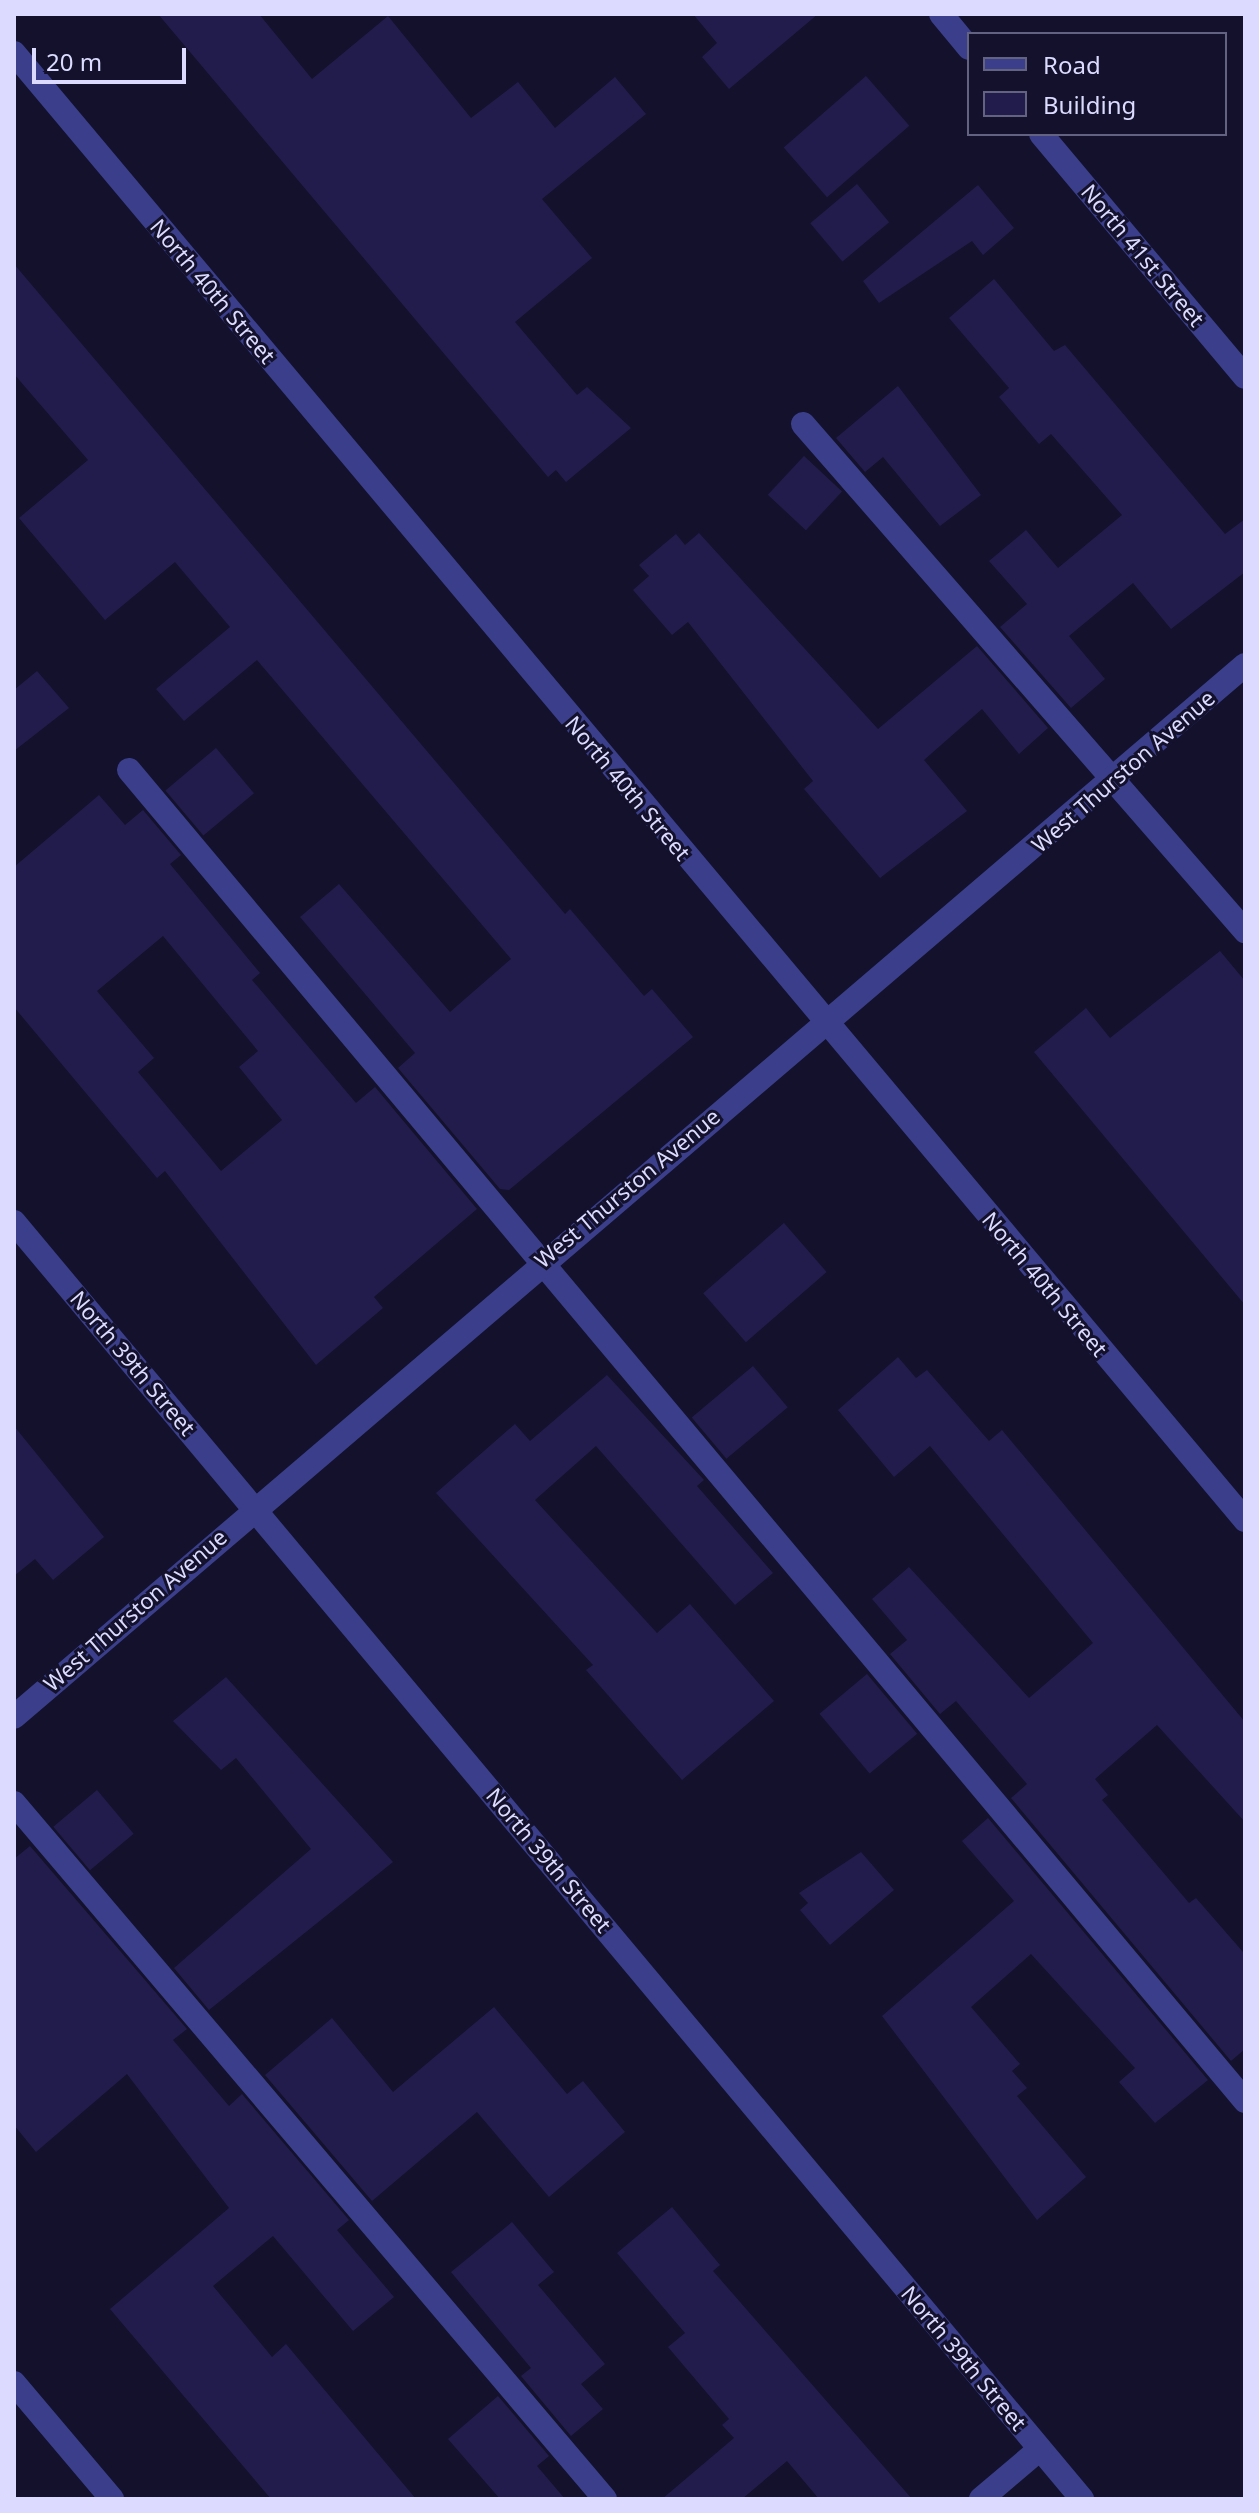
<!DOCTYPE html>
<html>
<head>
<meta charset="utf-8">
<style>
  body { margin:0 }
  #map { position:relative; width:1259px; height:2513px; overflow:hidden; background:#13112b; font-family:"Noto Sans",sans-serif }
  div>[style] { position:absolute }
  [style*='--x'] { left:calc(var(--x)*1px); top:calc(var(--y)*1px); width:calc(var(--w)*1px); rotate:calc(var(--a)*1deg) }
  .building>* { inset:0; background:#221c4d; transform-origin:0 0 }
  .minor>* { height:24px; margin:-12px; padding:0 12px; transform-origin:12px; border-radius:12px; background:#3b3f8b }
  span { translate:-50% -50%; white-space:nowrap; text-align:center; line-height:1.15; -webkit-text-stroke:6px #13112b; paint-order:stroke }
  .street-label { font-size:22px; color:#dcdbff }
  .frame { position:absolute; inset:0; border:16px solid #dcdbff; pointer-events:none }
  .legend { position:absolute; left:967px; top:32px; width:260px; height:104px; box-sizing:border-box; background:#13112b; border:2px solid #636280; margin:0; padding:10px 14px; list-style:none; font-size:24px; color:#dcdbff }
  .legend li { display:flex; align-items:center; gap:16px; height:40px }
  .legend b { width:40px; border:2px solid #636280 }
  .scale { position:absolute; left:32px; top:48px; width:154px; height:36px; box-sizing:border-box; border:4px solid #dcdbff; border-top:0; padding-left:10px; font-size:24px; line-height:28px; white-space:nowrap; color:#dcdbff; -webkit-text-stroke:6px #13112b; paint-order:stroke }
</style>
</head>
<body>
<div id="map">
  <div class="building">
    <div style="clip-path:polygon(158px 14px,259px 14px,312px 79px,388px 16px,471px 118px,518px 82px,555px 128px,615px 77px,646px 114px,542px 199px,592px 258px,515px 322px,577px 395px,587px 387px,631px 428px,566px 482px,556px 470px,548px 477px)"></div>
    <div style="clip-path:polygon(693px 14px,818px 14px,729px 89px,702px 57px,717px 43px)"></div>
    <div style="left:866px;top:76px;width:66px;height:109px;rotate:49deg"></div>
    <div style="left:857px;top:184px;width:50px;height:61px;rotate:50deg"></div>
    <div style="clip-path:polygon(978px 185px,1014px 228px,983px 255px,972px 241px,879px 303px,863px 281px)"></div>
    <div style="clip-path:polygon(14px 264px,565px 914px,570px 909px,644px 996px,652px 989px,693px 1037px,509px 1190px,500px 1189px,398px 1068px,415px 1053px,300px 917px,339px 884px,450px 1012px,511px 959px,257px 660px,184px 721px,156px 689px,230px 627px,175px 562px,105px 620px,19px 518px,88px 460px,14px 374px)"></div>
    <div style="clip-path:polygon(994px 279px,1054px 351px,1065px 345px,1225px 534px,1245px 519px,1245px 572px,1171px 629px,1133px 583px,1069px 636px,1105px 679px,1071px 708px,1000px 627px,1027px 604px,989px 561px,1026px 530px,1058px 568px,1122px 515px,1051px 434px,1039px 444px,999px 397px,1009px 388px,949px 318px)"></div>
    <div style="clip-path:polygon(898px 386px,981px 495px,940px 526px,883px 457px,865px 472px,836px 438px)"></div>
    <div style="left:804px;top:456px;width:52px;height:53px;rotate:43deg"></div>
    <div style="clip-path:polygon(699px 533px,878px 729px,977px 646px,1048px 728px,1019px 754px,982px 709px,924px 760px,967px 811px,880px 878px,804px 789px,813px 781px,688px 622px,672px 635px,633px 590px,649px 576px,639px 565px,676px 534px,685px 545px)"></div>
    <div style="clip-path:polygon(37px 671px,69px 708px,14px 751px,14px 690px)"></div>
    <div style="left:216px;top:748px;width:59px;height:66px;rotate:50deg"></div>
    <div style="clip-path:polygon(evenodd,99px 795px,125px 825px,143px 810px,181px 855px,170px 864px,260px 973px,252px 980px,356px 1103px,375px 1087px,477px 1209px,374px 1297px,383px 1308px,316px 1365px,165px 1171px,157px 1178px,14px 1007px,14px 867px,99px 795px,163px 936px,258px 1051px,239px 1067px,282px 1120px,221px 1171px,138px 1072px,154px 1058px,97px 991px,163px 936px)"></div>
    <div style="clip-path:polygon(1220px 951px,1245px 981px,1245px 1305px,1034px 1052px,1086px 1008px,1110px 1038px)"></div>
    <div style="left:784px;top:1223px;width:65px;height:107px;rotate:49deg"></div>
    <div style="clip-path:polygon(898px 1357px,916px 1378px,927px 1370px,989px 1441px,1002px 1430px,1245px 1722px,1245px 1822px,1157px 1725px,1095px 1779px,1108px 1795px,1102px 1800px,1189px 1903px,1196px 1898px,1243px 1952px,1245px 2049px,1231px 2061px,1011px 1798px,1027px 1784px,956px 1701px,940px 1714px,890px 1654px,907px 1640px,872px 1599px,909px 1567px,1029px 1698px,1093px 1643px,930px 1446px,894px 1477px,838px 1410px)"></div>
    <div style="left:753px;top:1366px;width:54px;height:80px;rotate:50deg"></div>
    <div style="clip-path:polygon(607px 1375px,704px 1480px,697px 1486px,773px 1573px,735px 1605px,596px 1446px,535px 1500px,657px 1633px,690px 1604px,774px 1701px,682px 1780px,586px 1670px,593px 1665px,436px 1493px,515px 1424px,530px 1441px)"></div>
    <div style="clip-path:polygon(14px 1426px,104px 1537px,53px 1580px,35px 1559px,14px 1576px)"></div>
    <div style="left:867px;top:1674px;width:78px;height:62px;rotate:50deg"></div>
    <div style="clip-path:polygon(226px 1677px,393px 1862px,209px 2010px,174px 1968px,311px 1849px,236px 1758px,221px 1770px,173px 1721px)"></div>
    <div style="left:97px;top:1790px;width:57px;height:57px;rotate:50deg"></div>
    <div style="clip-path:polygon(988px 1818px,1208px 2080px,1155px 2123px,1119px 2082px,1135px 2068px,1031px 1954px,971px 2007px,1020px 2064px,1012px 2071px,1027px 2088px,1017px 2096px,1086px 2177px,1037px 2220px,882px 2016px,1014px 1901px,962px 1841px)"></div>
    <div style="clip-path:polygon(30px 1846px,187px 2029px,173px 2040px,229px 2106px,242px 2094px,349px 2220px,337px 2230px,394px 2297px,353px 2331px,273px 2236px,213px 2286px,272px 2357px,286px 2344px,416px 2499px,271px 2499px,110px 2309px,229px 2208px,127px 2074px,36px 2152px,14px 2125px,14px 1859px)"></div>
    <div style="clip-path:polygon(861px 1852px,894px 1890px,830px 1945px,800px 1910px,808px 1903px,799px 1893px)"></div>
    <div style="clip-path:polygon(494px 2007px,567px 2094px,583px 2081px,625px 2132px,549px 2197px,477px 2112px,372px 2201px,265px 2075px,332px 2018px,393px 2092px)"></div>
    <div style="clip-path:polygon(672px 2207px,720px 2265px,713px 2271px,912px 2499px,819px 2499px,787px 2461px,742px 2499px,662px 2499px,734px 2438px,722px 2425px,729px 2419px,668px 2347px,685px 2333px,617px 2253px)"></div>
    <div style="clip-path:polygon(512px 2222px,554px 2272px,538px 2285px,605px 2364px,581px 2384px,603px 2409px,571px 2436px,521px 2376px,531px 2368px,451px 2272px)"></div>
    <div style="clip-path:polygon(498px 2396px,549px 2456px,537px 2466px,565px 2499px,500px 2499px,448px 2439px)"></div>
  </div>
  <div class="minor">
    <div style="--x:941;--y:14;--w:44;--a:50.5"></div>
    <div style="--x:14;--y:53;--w:1915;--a:50"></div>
    <div style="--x:1041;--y:134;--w:317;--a:50"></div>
    <div style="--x:803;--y:424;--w:673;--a:48.92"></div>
    <div style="--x:129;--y:770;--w:1737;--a:50.02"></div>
    <div style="--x:14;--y:1222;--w:1665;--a:50.09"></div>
    <div style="--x:14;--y:1717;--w:1619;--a:-40.52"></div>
    <div style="--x:14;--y:1803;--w:913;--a:49.66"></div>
    <div style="--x:14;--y:2383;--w:152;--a:49.8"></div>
    <div style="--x:981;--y:2499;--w:77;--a:-40.3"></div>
  </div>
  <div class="street-label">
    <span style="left:1143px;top:255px;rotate:50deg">North 41st Street</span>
    <span style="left:213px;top:291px;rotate:50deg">North 40th Street</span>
    <span style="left:1123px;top:771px;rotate:-41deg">West Thurston Avenue</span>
    <span style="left:628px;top:788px;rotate:50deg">North 40th Street</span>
    <span style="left:627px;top:1188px;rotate:-40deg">West Thurston Avenue</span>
    <span style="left:1045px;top:1284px;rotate:50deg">North 40th Street</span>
    <span style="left:133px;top:1363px;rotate:50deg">North 39th Street</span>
    <span style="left:135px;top:1610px;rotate:-41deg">West Thurston Avenue</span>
    <span style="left:549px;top:1860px;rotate:50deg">North 39th Street</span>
    <span style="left:964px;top:2358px;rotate:50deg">North 39th Street</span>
  </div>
  <div class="frame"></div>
  <ul class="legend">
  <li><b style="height:10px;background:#3b3f8b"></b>Road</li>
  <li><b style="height:22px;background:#221c4d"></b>Building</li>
  </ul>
  <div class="scale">20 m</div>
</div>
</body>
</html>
